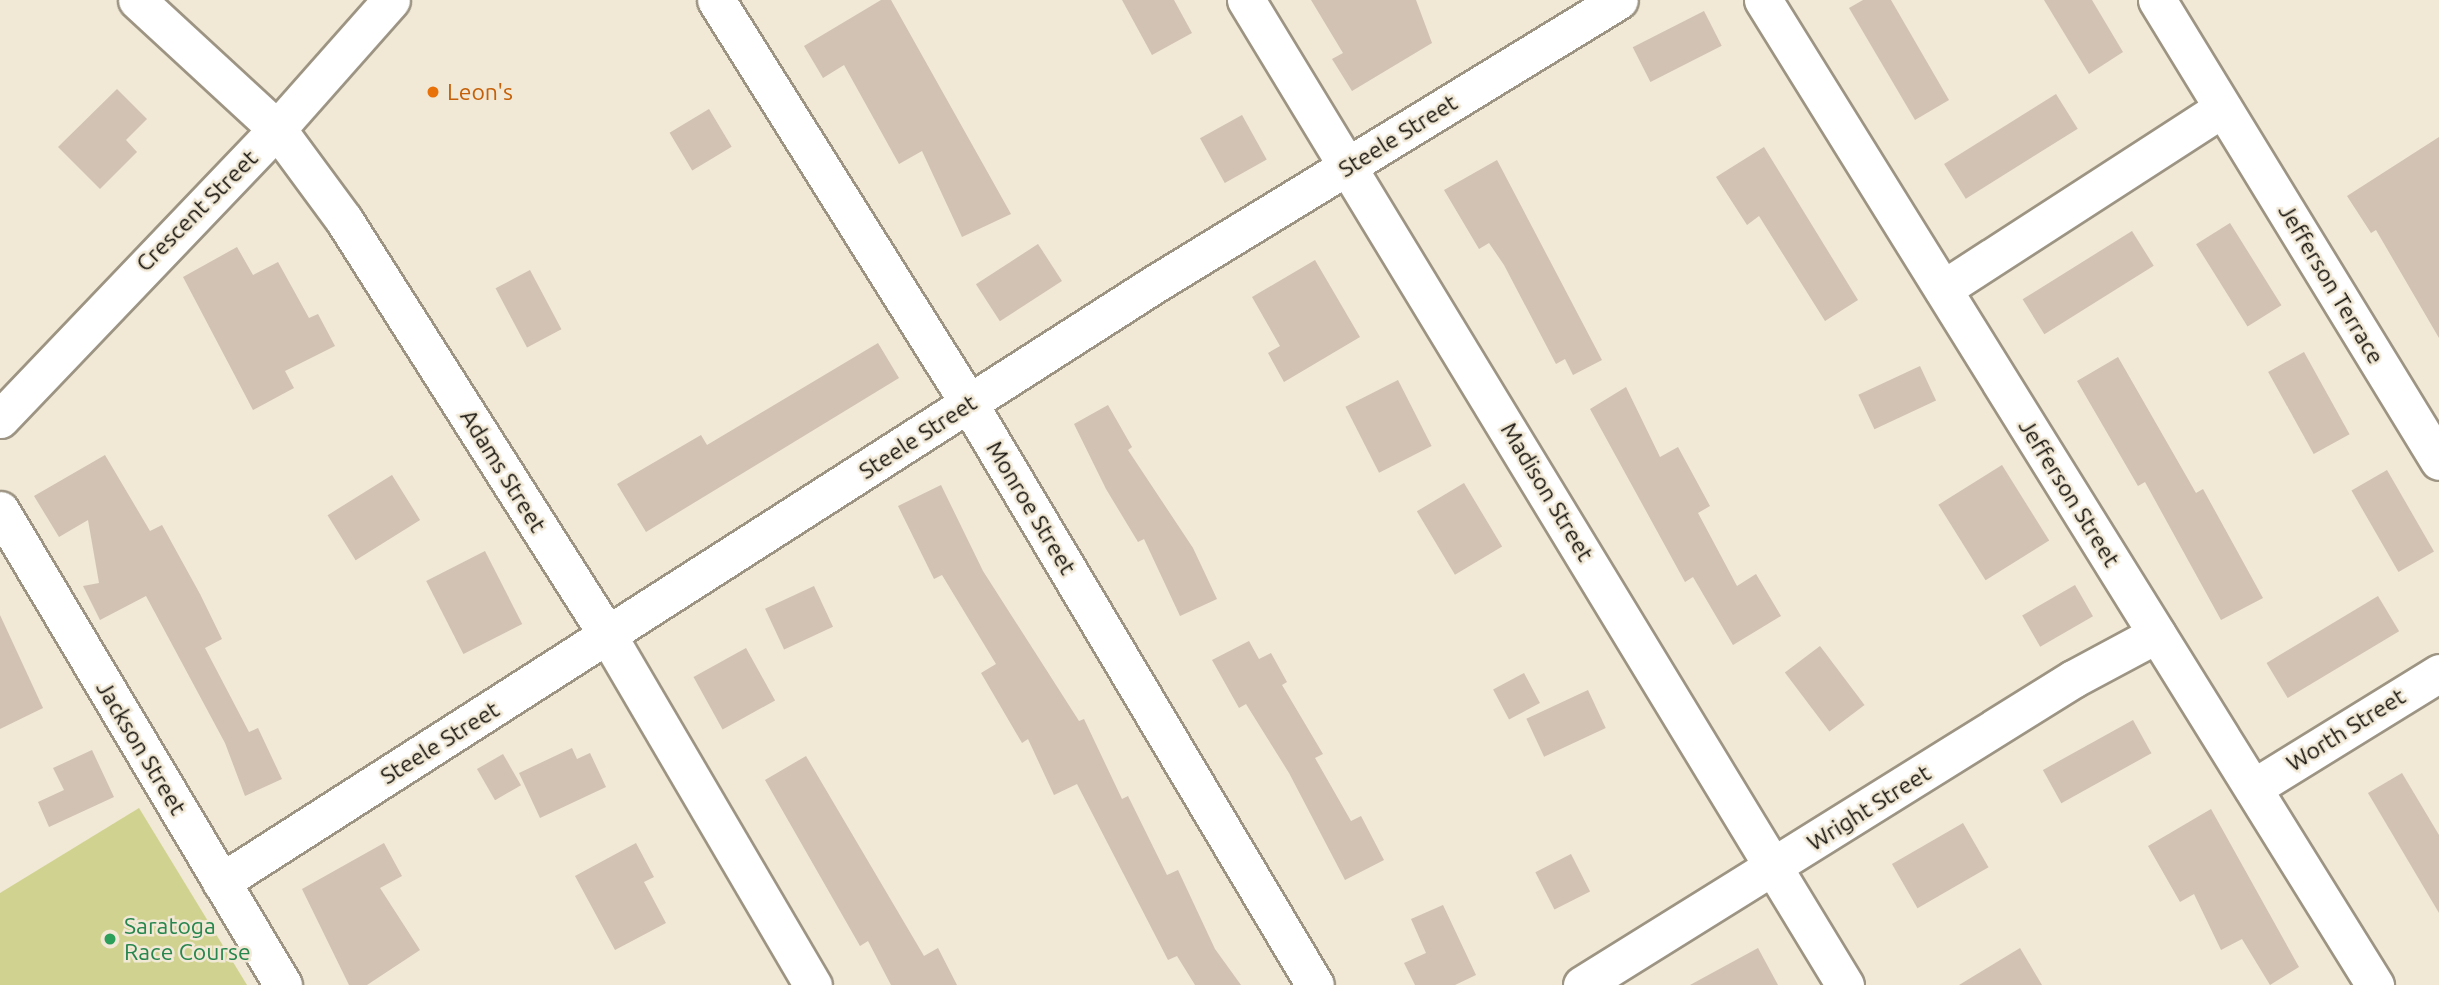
<!DOCTYPE html>
<html>
<head>
<meta charset="utf-8">
<style>
  body { margin:0 }
  #map { position:relative; width:2439px; height:985px; overflow:hidden; background:#f1e8d6; font-family:Ubuntu,sans-serif }
  div>[style] { position:absolute }
  [style*='--x'] { left:calc(var(--x)*1px); top:calc(var(--y)*1px); width:calc(var(--w)*1px); rotate:calc(var(--a)*1deg) }
  .green>* { inset:0; background:#d0d390 }
  .building>* { inset:0; background:#d1c2b4; transform-origin:0 0 }
  .roads { filter:drop-shadow(2px 0 #9d9483) drop-shadow(-2px 0 #9d9483) drop-shadow(0 2px #9d9483) drop-shadow(0 -2px #9d9483) }
  .minor>* { height:37px; margin:-18.5px; padding:0 18.5px; transform-origin:18.5px; border-radius:18.5px; background:#fff }
  .dots>* { width:19px; height:19px; translate:-50% -50%; box-sizing:border-box; border:4px solid #f1e8d6; border-radius:50% }
  span { translate:-50% -50%; white-space:nowrap; text-align:center; line-height:1.15; -webkit-text-stroke:5px #f1e8d6; paint-order:stroke }
  .food-label { font-size:23px; color:#c56008 }
  .left { translate:0 -50%; text-align:left }
  .street-label { font-size:23px; color:#17140e }
  .leisure-label { font-size:23px; color:#27864d }
</style>
</head>
<body>
<div id="map">
  <div class="green">
    <div style="clip-path:polygon(139px 808px,247px 985px,0 985px,0 893px)"></div>
  </div>
  <div class="building">
    <div style="clip-path:polygon(881px 0,891px 0,1011px 214px,962px 237px,922px 151px,899px 164px,844px 65px,823px 78px,804px 46px)"></div>
    <div style="clip-path:polygon(1122px 0,1174px 0,1192px 33px,1152px 55px)"></div>
    <div style="clip-path:polygon(1311px 0,1416px 0,1432px 43px,1352px 91px,1332px 59px,1343px 53px)"></div>
    <div style="clip-path:polygon(1863px 0,1891px 0,1949px 100px,1915px 120px,1849px 8px)"></div>
    <div style="clip-path:polygon(2044px 0,2092px 0,2123px 52px,2089px 74px)"></div>
    <div style="left:1704px;top:11px;width:39px;height:80px;rotate:63deg"></div>
    <div style="clip-path:polygon(117px 89px,147px 119px,126px 140px,137px 152px,100px 189px,58px 147px)"></div>
    <div style="left:2056px;top:94px;width:41px;height:132px;rotate:58deg"></div>
    <div style="left:709px;top:109px;width:44px;height:46px;rotate:59deg"></div>
    <div style="left:1242px;top:115px;width:51px;height:48px;rotate:61deg"></div>
    <div style="clip-path:polygon(2439px 137px,2439px 338px,2376px 230px,2371px 233px,2347px 196px)"></div>
    <div style="clip-path:polygon(1764px 147px,1858px 300px,1825px 321px,1759px 216px,1747px 225px,1716px 177px)"></div>
    <div style="clip-path:polygon(1497px 160px,1602px 360px,1573px 375px,1565px 359px,1556px 364px,1504px 265px,1489px 243px,1479px 249px,1444px 190px)"></div>
    <div style="left:2230px;top:223px;width:97px;height:40px;rotate:58deg"></div>
    <div style="left:2132px;top:231px;width:41px;height:129px;rotate:58deg"></div>
    <div style="left:1038px;top:244px;width:44px;height:74px;rotate:57deg"></div>
    <div style="clip-path:polygon(237px 247px,253px 275px,278px 262px,309px 318px,318px 314px,335px 346px,285px 371px,294px 388px,253px 410px,183px 277px)"></div>
    <div style="clip-path:polygon(1315px 260px,1360px 337px,1284px 382px,1268px 353px,1280px 346px,1252px 297px)"></div>
    <div style="left:530px;top:270px;width:67px;height:39px;rotate:62deg"></div>
    <div style="clip-path:polygon(878px 343px,899px 378px,646px 532px,617px 484px,701px 435px,707px 445px)"></div>
    <div style="left:2304px;top:352px;width:94px;height:41px;rotate:61deg"></div>
    <div style="clip-path:polygon(2118px 357px,2196px 493px,2203px 489px,2263px 598px,2221px 620px,2145px 482px,2138px 486px,2077px 381px)"></div>
    <div style="left:1920px;top:366px;width:38px;height:68px;rotate:65deg"></div>
    <div style="left:1398px;top:380px;width:74px;height:59px;rotate:63deg"></div>
    <div style="clip-path:polygon(1626px 387px,1660px 457px,1678px 447px,1710px 506px,1698px 513px,1737px 586px,1756px 574px,1781px 616px,1733px 645px,1693px 577px,1685px 582px,1590px 409px)"></div>
    <div style="clip-path:polygon(1108px 405px,1132px 447px,1128px 450px,1193px 548px,1217px 599px,1180px 616px,1144px 539px,1138px 542px,1106px 489px,1074px 424px)"></div>
    <div style="clip-path:polygon(105px 455px,150px 531px,162px 525px,200px 594px,222px 639px,205px 648px,249px 732px,258px 728px,282px 779px,245px 796px,225px 743px,146px 596px,100px 620px,83px 586px,99px 583px,88px 520px,59px 537px,34px 496px)"></div>
    <div style="left:2002px;top:465px;width:89px;height:75px;rotate:58deg"></div>
    <div style="left:2387px;top:470px;width:94px;height:41px;rotate:60deg"></div>
    <div style="left:392px;top:475px;width:53px;height:76px;rotate:58deg"></div>
    <div style="left:1464px;top:483px;width:74px;height:55px;rotate:59deg"></div>
    <div style="clip-path:polygon(941px 485px,983px 571px,1079px 721px,1084px 719px,1122px 799px,1128px 796px,1167px 875px,1178px 870px,1215px 949px,1241px 985px,1195px 985px,1177px 956px,1168px 960px,1077px 784px,1054px 795px,1028px 739px,1022px 743px,981px 673px,996px 664px,942px 575px,934px 579px,898px 506px)"></div>
    <div style="left:485px;top:551px;width:82px;height:66px;rotate:63deg"></div>
    <div style="left:2075px;top:585px;width:36px;height:61px;rotate:60deg"></div>
    <div style="left:814px;top:586px;width:45px;height:54px;rotate:65deg"></div>
    <div style="left:2378px;top:596px;width:41px;height:130px;rotate:59deg"></div>
    <div style="clip-path:polygon(0 615px,43px 708px,0 729px)"></div>
    <div style="clip-path:polygon(1249px 641px,1259px 659px,1271px 653px,1287px 682px,1282px 685px,1323px 754px,1315px 758px,1351px 821px,1361px 816px,1384px 860px,1345px 880px,1289px 773px,1246px 704px,1239px 708px,1212px 660px)"></div>
    <div style="left:1820px;top:646px;width:74px;height:44px;rotate:53deg"></div>
    <div style="left:746px;top:648px;width:60px;height:60px;rotate:61deg"></div>
    <div style="left:1524px;top:673px;width:34px;height:35px;rotate:62deg"></div>
    <div style="left:1588px;top:690px;width:42px;height:68px;rotate:65deg"></div>
    <div style="left:2133px;top:720px;width:38px;height:103px;rotate:61deg"></div>
    <div style="clip-path:polygon(572px 748px,577px 759px,590px 753px,606px 787px,540px 818px,519px 773px)"></div>
    <div style="clip-path:polygon(92px 750px,114px 797px,49px 827px,38px 802px,64px 790px,53px 768px)"></div>
    <div style="left:503px;top:754px;width:36px;height:30px;rotate:60deg"></div>
    <div style="clip-path:polygon(806px 756px,924px 956px,938px 948px,957px 985px,891px 985px,868px 941px,860px 946px,765px 780px)"></div>
    <div style="clip-path:polygon(2402px 773px,2439px 835px,2439px 913px,2368px 793px)"></div>
    <div style="clip-path:polygon(2211px 809px,2299px 967px,2270px 985px,2242px 939px,2221px 950px,2194px 894px,2180px 902px,2148px 846px)"></div>
    <div style="left:1963px;top:823px;width:51px;height:82px;rotate:60deg"></div>
    <div style="clip-path:polygon(384px 843px,402px 876px,380px 888px,420px 950px,367px 985px,349px 985px,302px 889px)"></div>
    <div style="clip-path:polygon(636px 843px,654px 877px,644px 882px,666px 923px,615px 950px,575px 876px)"></div>
    <div style="left:1571px;top:854px;width:42px;height:40px;rotate:63deg"></div>
    <div style="clip-path:polygon(1443px 905px,1476px 975px,1455px 985px,1415px 985px,1404px 963px,1426px 953px,1411px 919px)"></div>
    <div style="clip-path:polygon(1758px 948px,1778px 985px,1690px 985px)"></div>
    <div style="clip-path:polygon(2020px 948px,2042px 985px,1959px 985px)"></div>
  </div>
  <div class="roads">
    <div class="minor">
      <div style="--x:137;--y:0;--w:190;--a:42.7"></div>
      <div style="--x:277;--y:129;--w:113;--a:53.6"></div>
      <div style="--x:344;--y:220;--w:493;--a:57.6"></div>
      <div style="--x:608;--y:636;--w:405;--a:59.6"></div>
      <div style="--x:716;--y:0;--w:477;--a:57.9"></div>
      <div style="--x:969;--y:404;--w:676;--a:59.23"></div>
      <div style="--x:1246;--y:0;--w:1153;--a:58.7"></div>
      <div style="--x:1763;--y:0;--w:1160;--a:58.15"></div>
      <div style="--x:2157;--y:0;--w:540;--a:58.55"></div>
      <div style="--x:1943;--y:289;--w:333;--a:-32.9"></div>
      <div style="--x:0;--y:419;--w:401;--a:-46.3"></div>
      <div style="--x:277;--y:129;--w:172;--a:-48.5"></div>
      <div style="--x:0;--y:510;--w:553;--a:59.21"></div>
      <div style="--x:2253;--y:788;--w:219;--a:-31.7"></div>
      <div style="--x:221;--y:882;--w:1107;--a:-32.64"></div>
      <div style="--x:1153;--y:285;--w:546;--a:-31.45"></div>
      <div style="--x:1582;--y:985;--w:579;--a:-31.93"></div>
      <div style="--x:2073;--y:679;--w:95;--a:-28.2"></div>
    </div>
  </div>
  <div class="dots">
    <div style="left:433px;top:92px;background:#e8710a"></div>
    <div style="left:110px;top:939px;background:#2e9e5b"></div>
  </div>
  <div class="food-label">
    <span class="left" style="left:447px;top:92px">Leon's</span>
  </div>
  <div class="street-label">
    <span style="left:1398px;top:136px;rotate:-32deg">Steele Street</span>
    <span style="left:197px;top:211px;rotate:-45deg">Crescent Street</span>
    <span style="left:2331px;top:284px;rotate:59deg">Jefferson Terrace</span>
    <span style="left:918px;top:437px;rotate:-33deg">Steele Street</span>
    <span style="left:503px;top:471px;rotate:58deg">Adams Street</span>
    <span style="left:1547px;top:492px;rotate:59deg">Madison Street</span>
    <span style="left:2069px;top:493px;rotate:58deg">Jefferson Street</span>
    <span style="left:1031px;top:508px;rotate:59deg">Monroe Street</span>
    <span style="left:2346px;top:730px;rotate:-32deg">Worth Street</span>
    <span style="left:440px;top:743px;rotate:-32deg">Steele Street</span>
    <span style="left:141px;top:748px;rotate:59deg">Jackson Street</span>
    <span style="left:1869px;top:808px;rotate:-32deg">Wright Street</span>
  </div>
  <div class="leisure-label">
    <span class="left" style="left:124px;top:939px">Saratoga<br>Race Course</span>
  </div>
</div>
</body>
</html>
